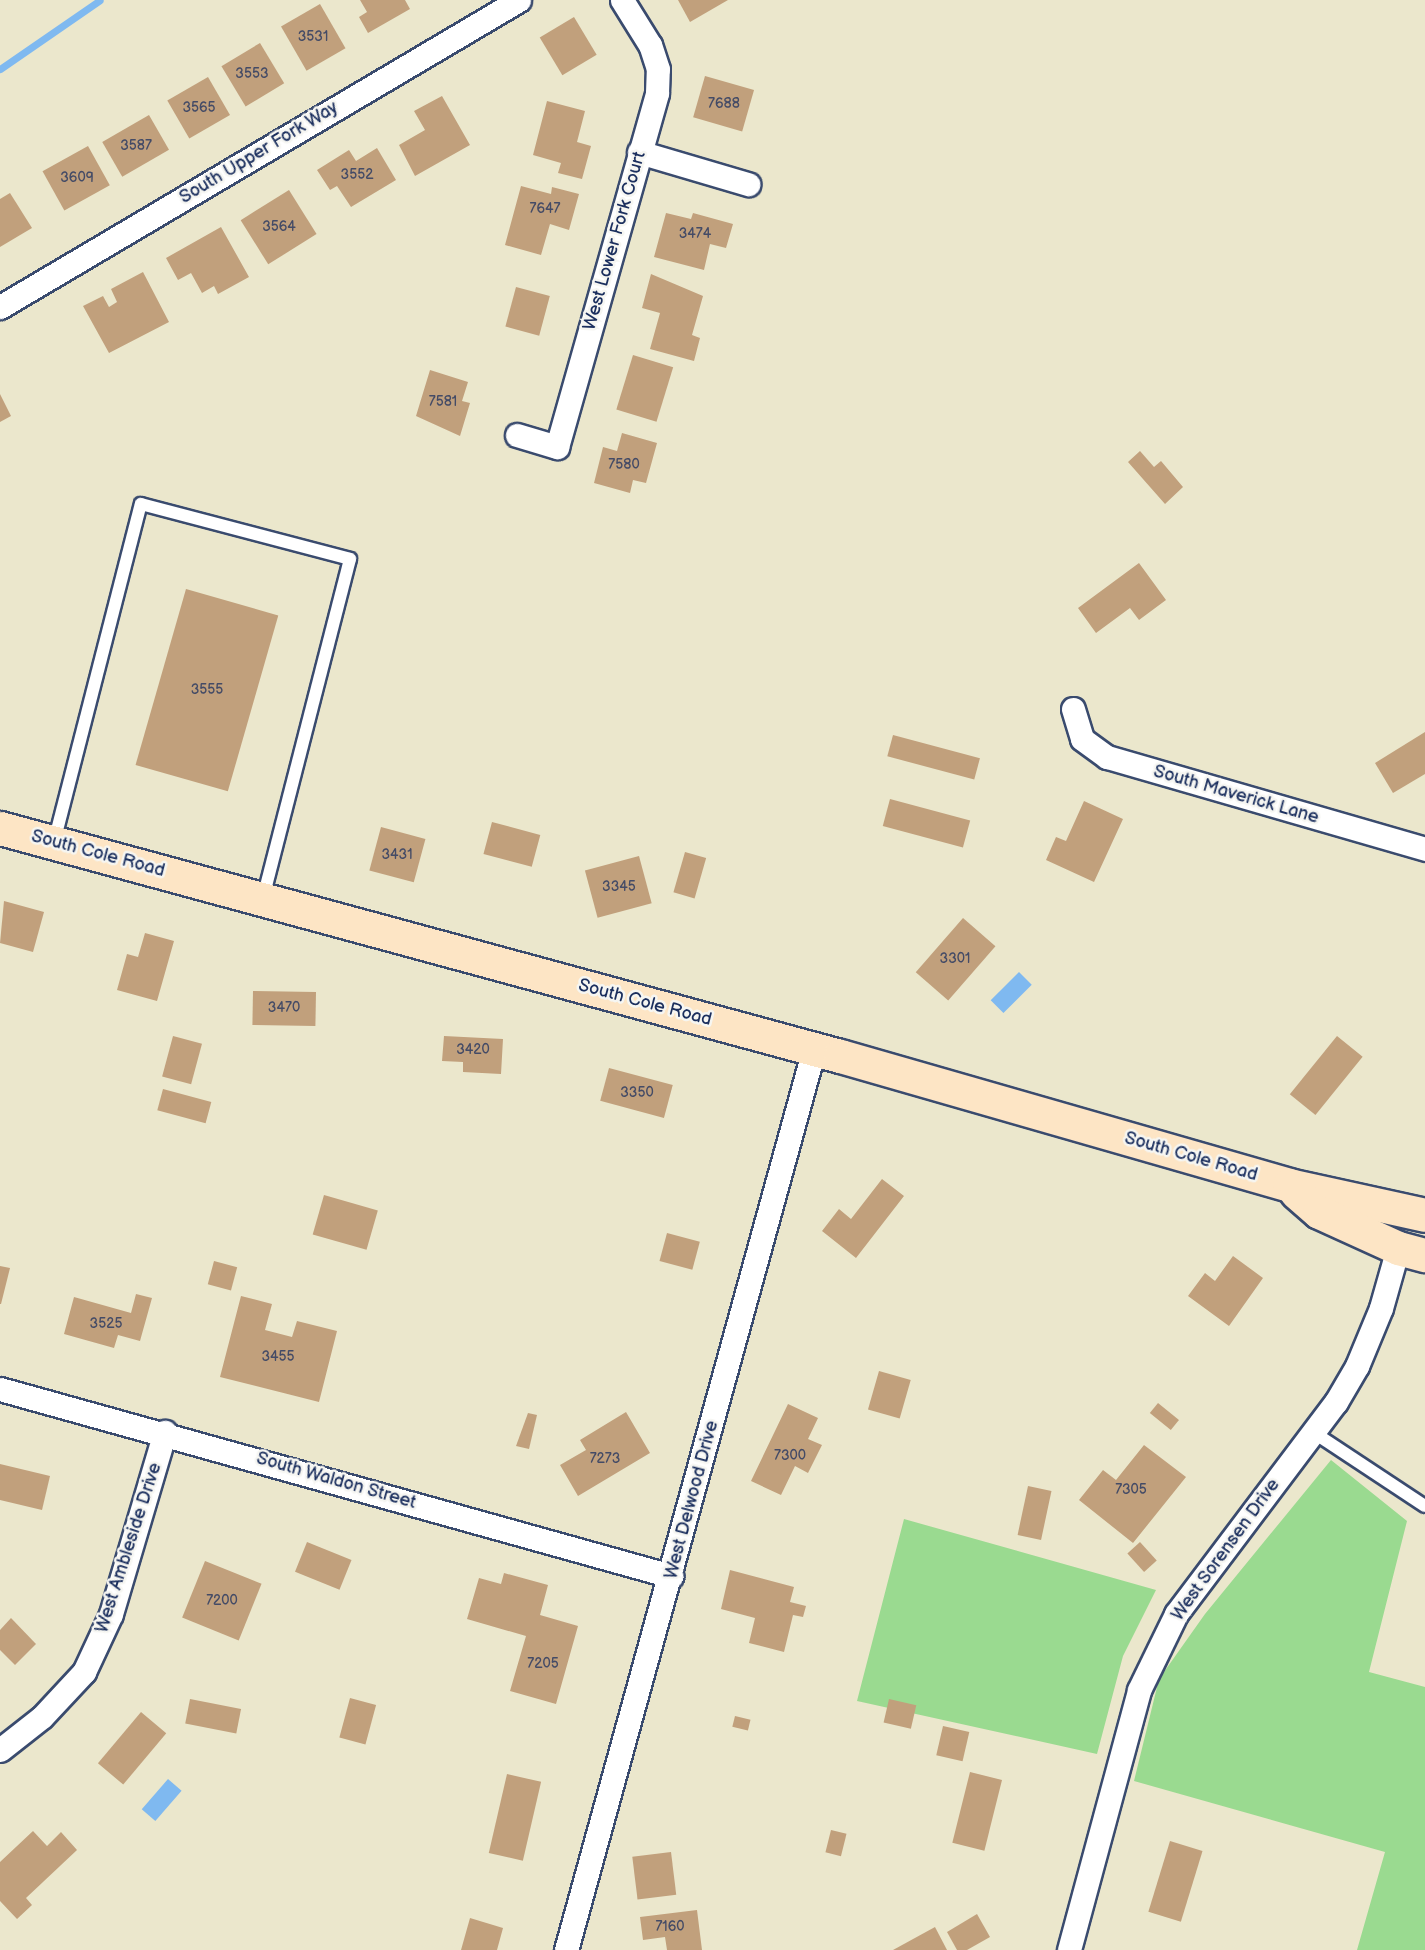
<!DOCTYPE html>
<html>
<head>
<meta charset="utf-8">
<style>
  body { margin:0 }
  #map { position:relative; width:1425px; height:1950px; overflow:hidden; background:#ebe7cc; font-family:"Balsamiq Sans",sans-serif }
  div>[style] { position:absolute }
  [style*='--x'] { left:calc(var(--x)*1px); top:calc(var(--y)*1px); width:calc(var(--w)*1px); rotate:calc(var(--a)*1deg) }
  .green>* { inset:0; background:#9ada90 }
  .water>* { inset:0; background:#7fb9f0; transform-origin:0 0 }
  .stream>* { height:7px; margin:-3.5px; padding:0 3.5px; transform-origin:3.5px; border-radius:3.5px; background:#7fb9f0 }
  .building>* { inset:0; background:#c1a07c; transform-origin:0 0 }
  .roads { filter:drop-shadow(2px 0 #3a4b6e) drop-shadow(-2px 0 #3a4b6e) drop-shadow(0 2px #3a4b6e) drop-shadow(0 -2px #3a4b6e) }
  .lane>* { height:12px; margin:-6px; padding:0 6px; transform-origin:6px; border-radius:6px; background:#fff }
  .street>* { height:23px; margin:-11.5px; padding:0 11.5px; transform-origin:11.5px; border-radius:11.5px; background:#fff }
  .secondary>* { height:33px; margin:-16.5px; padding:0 16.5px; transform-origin:16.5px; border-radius:16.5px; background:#fde5c5 }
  span { translate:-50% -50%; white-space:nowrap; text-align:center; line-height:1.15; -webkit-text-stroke:5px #f6f6f2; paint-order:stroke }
  .number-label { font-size:14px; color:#444b66 }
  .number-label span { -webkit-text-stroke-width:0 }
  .street-label { font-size:18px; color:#1b2f5e }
</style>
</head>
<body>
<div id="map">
  <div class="green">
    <div style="clip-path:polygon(1331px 1460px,1407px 1521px,1369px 1672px,1425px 1687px,1425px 1950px,1357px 1950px,1385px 1852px,1134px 1781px,1159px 1679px,1205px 1614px)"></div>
    <div style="clip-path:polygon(904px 1519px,1156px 1590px,1123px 1656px,1097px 1754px,857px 1701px)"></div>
  </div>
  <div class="water">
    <div style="left:1019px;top:972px;width:18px;height:40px;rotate:45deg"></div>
    <div style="left:168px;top:1779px;width:18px;height:40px;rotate:41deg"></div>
  </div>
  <div class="stream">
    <div style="--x:0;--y:69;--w:121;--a:-34.6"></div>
  </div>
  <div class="building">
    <div style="clip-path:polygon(360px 0,405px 0,410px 9px,368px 33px,359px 17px,367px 12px)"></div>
    <div style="clip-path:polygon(678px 0,728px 0,690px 22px)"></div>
    <div style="left:320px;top:4px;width:51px;height:45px;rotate:60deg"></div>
    <div style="left:574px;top:17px;width:44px;height:40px;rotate:59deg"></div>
    <div style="left:260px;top:43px;width:47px;height:45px;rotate:59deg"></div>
    <div style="left:705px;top:76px;width:51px;height:43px;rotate:16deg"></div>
    <div style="left:208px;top:77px;width:44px;height:47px;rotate:60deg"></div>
    <div style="clip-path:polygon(442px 96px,470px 145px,415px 176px,399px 145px,425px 130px,414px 111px)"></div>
    <div style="clip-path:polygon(547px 101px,585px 111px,577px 142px,591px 146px,582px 179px,558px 173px,561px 163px,533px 155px)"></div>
    <div style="left:149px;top:115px;width:40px;height:54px;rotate:60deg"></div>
    <div style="left:88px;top:146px;width:45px;height:52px;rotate:61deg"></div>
    <div style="clip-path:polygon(377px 148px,396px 180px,351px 207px,337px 186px,330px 190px,317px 170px,349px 150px,356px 161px)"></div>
    <div style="clip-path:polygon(521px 186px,551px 194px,552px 187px,579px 194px,569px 230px,550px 224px,541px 255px,505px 245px)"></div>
    <div style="left:289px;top:190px;width:52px;height:57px;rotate:58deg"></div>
    <div style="clip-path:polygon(10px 193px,32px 228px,0 247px,0 199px)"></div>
    <div style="clip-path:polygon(666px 213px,691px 219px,693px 213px,733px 224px,726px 248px,710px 244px,704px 270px,654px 257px)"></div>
    <div style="clip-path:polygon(221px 227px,249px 277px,218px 294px,214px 286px,202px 293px,191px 273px,178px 280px,166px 258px)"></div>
    <div style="clip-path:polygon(143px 272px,169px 322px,109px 353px,83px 306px,103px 296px,109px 307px,117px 302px,111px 289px)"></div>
    <div style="clip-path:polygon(651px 274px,703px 296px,692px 335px,700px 338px,694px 361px,650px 349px,660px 313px,642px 308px)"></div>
    <div style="left:516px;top:287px;width:35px;height:41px;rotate:15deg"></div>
    <div style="left:633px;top:355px;width:42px;height:57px;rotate:17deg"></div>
    <div style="clip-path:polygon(430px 370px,468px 382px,462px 401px,470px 403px,460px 436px,416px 416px)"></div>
    <div style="clip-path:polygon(0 394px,11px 416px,0 422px)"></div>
    <div style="clip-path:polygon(622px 433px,657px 443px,646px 483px,633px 480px,630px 493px,594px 483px,603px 447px,617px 451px)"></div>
    <div style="clip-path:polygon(1140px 451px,1154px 467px,1161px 461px,1183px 487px,1165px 504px,1128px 462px)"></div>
    <div style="clip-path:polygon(1139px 563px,1166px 600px,1139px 620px,1130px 608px,1096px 633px,1078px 608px)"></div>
    <div style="left:186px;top:589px;width:96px;height:183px;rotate:16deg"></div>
    <div style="clip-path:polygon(1425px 732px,1425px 774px,1393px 793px,1375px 763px)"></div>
    <div style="left:893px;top:735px;width:90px;height:22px;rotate:15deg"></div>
    <div style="left:890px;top:799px;width:83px;height:28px;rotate:15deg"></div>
    <div style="clip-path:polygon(1084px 801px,1123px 819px,1094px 882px,1046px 860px,1056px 837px,1066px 841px)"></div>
    <div style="left:492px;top:822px;width:50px;height:33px;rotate:15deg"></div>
    <div style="left:381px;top:827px;width:46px;height:45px;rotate:15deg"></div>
    <div style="left:685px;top:852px;width:22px;height:42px;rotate:16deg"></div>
    <div style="left:639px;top:856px;width:49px;height:56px;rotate:75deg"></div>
    <div style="clip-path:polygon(4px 901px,44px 912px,33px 952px,0 943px)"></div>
    <div style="left:963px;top:918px;width:43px;height:72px;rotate:41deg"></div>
    <div style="clip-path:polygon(145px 933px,174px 941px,157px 1001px,117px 990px,127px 954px,138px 957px)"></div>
    <div style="left:253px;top:991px;width:63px;height:34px;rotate:1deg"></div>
    <div style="left:173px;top:1036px;width:30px;height:42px;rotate:15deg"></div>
    <div style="clip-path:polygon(444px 1036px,503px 1039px,501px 1074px,463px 1072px,463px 1062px,442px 1061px)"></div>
    <div style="left:1337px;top:1036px;width:33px;height:75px;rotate:39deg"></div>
    <div style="left:609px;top:1068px;width:66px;height:34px;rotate:15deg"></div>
    <div style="left:163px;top:1089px;width:50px;height:22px;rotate:15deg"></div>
    <div style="clip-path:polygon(882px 1179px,904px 1196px,856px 1258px,822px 1231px,839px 1209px,851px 1219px)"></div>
    <div style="left:324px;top:1195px;width:56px;height:41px;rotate:16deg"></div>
    <div style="left:667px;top:1233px;width:34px;height:29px;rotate:15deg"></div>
    <div style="clip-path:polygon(1233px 1256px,1263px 1278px,1229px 1326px,1188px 1296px,1205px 1273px,1215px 1281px)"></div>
    <div style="left:214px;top:1261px;width:24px;height:24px;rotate:15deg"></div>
    <div style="clip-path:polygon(0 1266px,10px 1268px,1px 1304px,0 1304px)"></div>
    <div style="clip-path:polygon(136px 1294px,152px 1298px,140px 1341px,118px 1335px,114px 1348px,64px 1334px,74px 1297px,131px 1313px)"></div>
    <div style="clip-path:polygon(241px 1296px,272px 1304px,265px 1330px,292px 1337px,297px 1321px,337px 1331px,319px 1402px,220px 1377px)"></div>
    <div style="left:879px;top:1371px;width:33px;height:40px;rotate:16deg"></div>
    <div style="left:1158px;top:1403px;width:27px;height:13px;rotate:39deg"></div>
    <div style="clip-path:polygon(788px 1404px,818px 1418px,808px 1439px,822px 1445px,808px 1473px,795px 1466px,781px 1495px,751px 1481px)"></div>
    <div style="clip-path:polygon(626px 1412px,650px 1453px,578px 1496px,560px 1465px,586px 1450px,580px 1440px)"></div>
    <div style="clip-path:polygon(528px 1413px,537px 1415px,529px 1449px,516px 1446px)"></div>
    <div style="clip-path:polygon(1144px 1445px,1186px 1477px,1133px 1543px,1079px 1500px,1103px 1470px,1116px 1480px)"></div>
    <div style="clip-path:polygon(0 1464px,50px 1476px,42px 1510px,0 1500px)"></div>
    <div style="left:1028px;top:1486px;width:24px;height:50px;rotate:12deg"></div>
    <div style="left:307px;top:1542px;width:48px;height:32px;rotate:22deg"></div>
    <div style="left:1140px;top:1542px;width:25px;height:17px;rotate:48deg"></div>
    <div style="left:205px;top:1561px;width:61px;height:61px;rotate:22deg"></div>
    <div style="clip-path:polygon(730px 1570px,794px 1587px,790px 1602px,806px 1606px,803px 1617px,793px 1615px,784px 1652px,749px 1643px,755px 1618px,721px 1609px)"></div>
    <div style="clip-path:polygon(504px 1573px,548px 1585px,540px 1615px,578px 1626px,556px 1704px,510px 1691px,526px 1636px,467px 1619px,479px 1578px,501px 1584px)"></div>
    <div style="clip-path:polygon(11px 1618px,36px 1644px,15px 1665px,0 1650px,0 1630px)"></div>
    <div style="left:350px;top:1698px;width:27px;height:41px;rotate:15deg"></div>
    <div style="left:190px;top:1699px;width:52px;height:25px;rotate:11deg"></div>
    <div style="left:889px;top:1699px;width:28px;height:24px;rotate:13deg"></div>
    <div style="left:141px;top:1712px;width:33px;height:67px;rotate:40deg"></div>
    <div style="left:735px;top:1716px;width:16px;height:11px;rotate:14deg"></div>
    <div style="left:943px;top:1726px;width:27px;height:30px;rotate:13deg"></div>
    <div style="left:970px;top:1772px;width:33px;height:73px;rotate:14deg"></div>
    <div style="left:507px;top:1774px;width:35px;height:81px;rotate:13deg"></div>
    <div style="left:831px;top:1830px;width:16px;height:23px;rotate:14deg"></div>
    <div style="clip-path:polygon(33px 1831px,47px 1846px,61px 1832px,77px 1850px,26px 1898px,32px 1905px,17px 1919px,0 1901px,0 1862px)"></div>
    <div style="left:1170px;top:1841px;width:34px;height:74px;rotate:17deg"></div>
    <div style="left:671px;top:1852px;width:43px;height:39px;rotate:83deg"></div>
    <div style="clip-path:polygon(697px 1910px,702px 1950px,667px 1950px,665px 1937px,643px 1940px,640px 1917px)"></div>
    <div style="clip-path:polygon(977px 1914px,990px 1937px,967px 1950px,957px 1950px,947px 1932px)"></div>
    <div style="clip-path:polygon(470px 1918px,503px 1928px,497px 1950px,461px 1950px)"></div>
    <div style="clip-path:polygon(935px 1927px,947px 1950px,893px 1950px)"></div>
  </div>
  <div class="roads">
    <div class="lane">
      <div style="--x:54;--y:842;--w:349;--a:-75.6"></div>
      <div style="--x:141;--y:504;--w:216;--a:14.7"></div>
      <div style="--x:350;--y:559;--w:351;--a:104.4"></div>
      <div style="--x:1313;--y:1432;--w:134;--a:33.5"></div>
    </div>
    <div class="street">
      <div style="--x:639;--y:152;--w:114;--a:16.4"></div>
      <div style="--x:0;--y:307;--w:603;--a:-30.61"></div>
      <div style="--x:517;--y:435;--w:42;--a:16.7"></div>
      <div style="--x:557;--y:447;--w:368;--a:-74.2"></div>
      <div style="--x:657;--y:93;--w:24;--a:-88"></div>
      <div style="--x:658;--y:69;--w:25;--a:-108"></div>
      <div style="--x:650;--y:45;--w:53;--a:-121.9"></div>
      <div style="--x:1073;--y:709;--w:31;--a:73"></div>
      <div style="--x:1082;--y:739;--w:31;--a:36"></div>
      <div style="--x:1107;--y:757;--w:331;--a:16.1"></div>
      <div style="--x:0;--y:1389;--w:697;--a:15.57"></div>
      <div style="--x:0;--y:1750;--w:53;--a:-38.2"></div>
      <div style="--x:42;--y:1717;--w:62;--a:-47"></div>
      <div style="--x:84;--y:1672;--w:64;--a:-65"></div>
      <div style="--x:111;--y:1614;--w:190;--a:-73.5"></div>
      <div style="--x:566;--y:1950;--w:935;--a:-74.61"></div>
      <div style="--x:1069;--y:1950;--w:269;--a:-74.9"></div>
      <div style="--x:1139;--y:1690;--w:85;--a:-64"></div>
      <div style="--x:1176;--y:1614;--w:266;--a:-53"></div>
      <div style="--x:1336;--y:1402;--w:42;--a:-59.7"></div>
      <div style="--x:1357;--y:1366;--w:63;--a:-67.5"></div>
      <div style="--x:1381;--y:1308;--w:62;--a:-74.2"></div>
    </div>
    <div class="secondary">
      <div style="--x:0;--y:828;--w:870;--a:15.19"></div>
      <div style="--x:840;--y:1056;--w:467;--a:16"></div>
      <div style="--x:1289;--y:1185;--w:139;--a:12.4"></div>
      <div style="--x:1296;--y:1192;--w:30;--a:41"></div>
      <div style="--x:1319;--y:1212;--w:87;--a:24.5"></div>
      <div style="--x:1398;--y:1248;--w:28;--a:15"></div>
    </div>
  </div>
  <div class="number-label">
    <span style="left:313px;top:37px">3531</span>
    <span style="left:252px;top:74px">3553</span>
    <span style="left:724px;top:104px">7688</span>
    <span style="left:199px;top:108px">3565</span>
    <span style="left:136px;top:146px">3587</span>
    <span style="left:357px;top:175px">3552</span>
    <span style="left:77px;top:178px">3609</span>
    <span style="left:545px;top:209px">7647</span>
    <span style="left:279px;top:227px">3564</span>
    <span style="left:695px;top:234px">3474</span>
    <span style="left:443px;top:402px">7581</span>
    <span style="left:624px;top:465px">7580</span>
    <span style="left:207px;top:690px">3555</span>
    <span style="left:397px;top:855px">3431</span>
    <span style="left:619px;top:887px">3345</span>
    <span style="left:955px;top:959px">3301</span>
    <span style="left:284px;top:1008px">3470</span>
    <span style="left:473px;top:1050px">3420</span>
    <span style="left:637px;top:1093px">3350</span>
    <span style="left:106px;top:1324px">3525</span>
    <span style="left:278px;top:1357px">3455</span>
    <span style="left:790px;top:1456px">7300</span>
    <span style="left:605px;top:1459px">7273</span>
    <span style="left:1131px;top:1490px">7305</span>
    <span style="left:222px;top:1601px">7200</span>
    <span style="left:543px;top:1664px">7205</span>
    <span style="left:670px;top:1927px">7160</span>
  </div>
  <div class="street-label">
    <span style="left:259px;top:153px;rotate:-31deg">South Upper Fork Way</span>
    <span style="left:615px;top:241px;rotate:-74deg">West Lower Fork Court</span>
    <span style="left:1236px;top:795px;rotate:16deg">South Maverick Lane</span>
    <span style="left:98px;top:854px;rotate:15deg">South Cole Road</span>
    <span style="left:645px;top:1003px;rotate:15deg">South Cole Road</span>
    <span style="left:1191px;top:1157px;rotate:16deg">South Cole Road</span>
    <span style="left:336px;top:1481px;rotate:16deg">South Waldon Street</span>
    <span style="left:692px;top:1500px;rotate:-75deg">West Delwood Drive</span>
    <span style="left:129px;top:1548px;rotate:-72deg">West Ambleside Drive</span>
    <span style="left:1226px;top:1550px;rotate:-54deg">West Sorensen Drive</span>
  </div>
</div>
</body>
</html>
